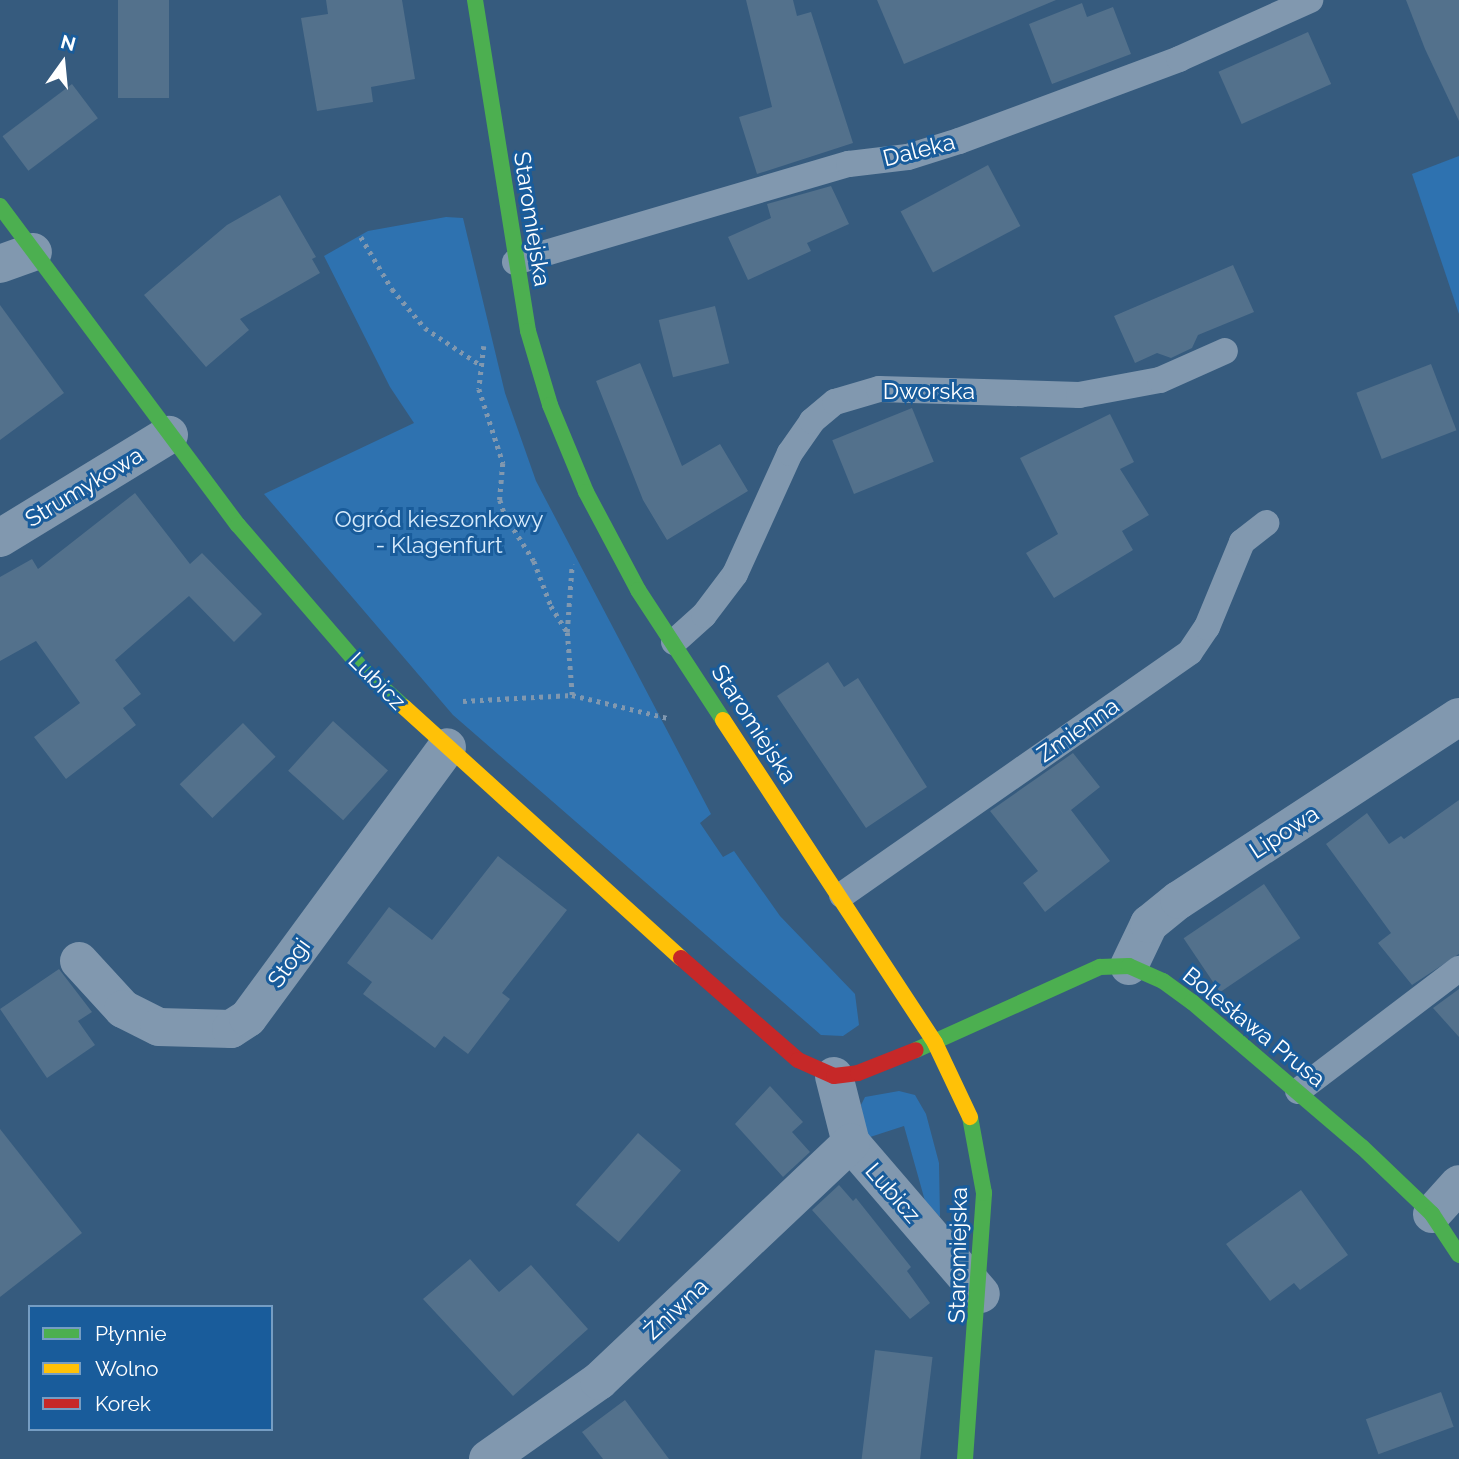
<!DOCTYPE html>
<html>
<head>
<meta charset="utf-8">
<style>
  body { margin:0 }
  #map { position:relative; width:1459px; height:1459px; overflow:hidden; background:#365b7e; font-family:Raleway,sans-serif }
  div>[style] { position:absolute }
  [style*='--x'] { left:calc(var(--x)*1px); top:calc(var(--y)*1px); width:calc(var(--w)*1px); rotate:calc(var(--a)*1deg) }
  .green>* { inset:0; background:#2e72b0 }
  .building>* { inset:0; background:#53718c; transform-origin:0 0 }
  .path>* { height:4.5px; margin-top:-2.25px; transform-origin:0; background:repeating-linear-gradient(90deg,#8198af 0 3.5px,transparent 0 8.5px) }
  .lane>* { height:26px; margin:-13px; padding:0 13px; transform-origin:13px; border-radius:13px; background:#8198af }
  .street>* { height:38px; margin:-19px; padding:0 19px; transform-origin:19px; border-radius:19px; background:#8198af }
  .fast>* { height:16px; margin:-8px; padding:0 8px; transform-origin:8px; border-radius:8px; background:#4caf50 }
  .slow>* { height:16px; margin:-8px; padding:0 8px; transform-origin:8px; border-radius:8px; background:#ffc107 }
  .jam>* { height:16px; margin:-8px; padding:0 8px; transform-origin:8px; border-radius:8px; background:#c62828 }
  span { translate:-50% -50%; white-space:nowrap; text-align:center; line-height:1.15; -webkit-text-stroke:6px #195c9b; paint-order:stroke }
  .street-label { font-size:23px; color:#fff }
  .park-label { font-size:23px; color:#d7ebfc }
  .legend { position:absolute; left:28px; top:1305px; width:245px; height:126px; box-sizing:border-box; background:#195c9b; border:2px solid #759dc3; margin:0; padding:9px 12px; list-style:none; font-size:21px; color:#fff }
  .legend li { display:flex; align-items:center; gap:14px; height:35px }
  .legend b { width:35px; border:2px solid #759dc3 }
  .north { position:absolute; left:28px; top:28px; width:70px; height:70px; -webkit-text-stroke:5px #195c9b; paint-order:stroke; rotate:15deg; font-size:19px; font-weight:700; line-height:28px; text-align:center; color:#fff }
  .north::after { content:''; display:block; margin:auto; width:24px; height:32px; background:#fff; clip-path:polygon(50% 0,100% 100%,50% 72%,0 100%) }
</style>
</head>
<body>
<div id="map">
  <div class="green">
    <div style="clip-path:polygon(1459px 156px,1459px 314px,1412px 174px)"></div>
    <div style="clip-path:polygon(446px 217px,463px 218px,505px 393px,536px 481px,711px 814px,700px 823px,723px 857px,734px 851px,780px 916px,855px 994px,859px 1025px,843px 1036px,821px 1035px,453px 715px,264px 494px,414px 423px,390px 387px,324px 256px,368px 231px)"></div>
    <div style="clip-path:polygon(899px 1091px,915px 1095px,926px 1114px,939px 1163px,940px 1217px,925px 1201px,904px 1126px,867px 1138px,861px 1105px,865px 1097px)"></div>
  </div>
  <div class="building">
    <div style="left:118px;top:0;width:51px;height:98px"></div>
    <div style="clip-path:polygon(326px 0,402px 0,415px 79px,371px 87px,373px 102px,317px 111px,301px 18px,328px 14px)"></div>
    <div style="clip-path:polygon(746px 0,793px 0,797px 16px,811px 12px,853px 143px,757px 174px,739px 117px,772px 107px)"></div>
    <div style="clip-path:polygon(877px 0,1056px 0,904px 64px)"></div>
    <div style="clip-path:polygon(1406px 0,1459px 0,1459px 121px,1425px 49px)"></div>
    <div style="clip-path:polygon(1082px 3px,1087px 17px,1113px 7px,1131px 54px,1052px 84px,1029px 24px)"></div>
    <div style="left:1308px;top:32px;width:57px;height:98px;rotate:66deg"></div>
    <div style="left:72px;top:84px;width:43px;height:87px;rotate:53deg"></div>
    <div style="left:988px;top:165px;width:69px;height:99px;rotate:62deg"></div>
    <div style="clip-path:polygon(831px 186px,849px 224px,807px 243px,811px 251px,748px 280px,728px 237px,771px 218px,767px 204px)"></div>
    <div style="clip-path:polygon(280px 195px,316px 257px,312px 259px,320px 273px,240px 319px,249px 330px,206px 367px,144px 295px,227px 225px)"></div>
    <div style="clip-path:polygon(1233px 265px,1254px 312px,1198px 335px,1192px 348px,1171px 358px,1157px 353px,1135px 363px,1114px 316px)"></div>
    <div style="clip-path:polygon(0 305px,64px 393px,0 440px)"></div>
    <div style="left:715px;top:306px;width:59px;height:58px;rotate:76deg"></div>
    <div style="clip-path:polygon(640px 363px,682px 466px,720px 444px,748px 491px,667px 540px,643px 500px,596px 381px)"></div>
    <div style="left:1431px;top:364px;width:71px;height:80px;rotate:69deg"></div>
    <div style="left:912px;top:408px;width:58px;height:86px;rotate:68deg"></div>
    <div style="clip-path:polygon(1110px 414px,1134px 462px,1120px 469px,1149px 515px,1122px 531px,1133px 550px,1054px 598px,1026px 553px,1058px 534px,1020px 458px)"></div>
    <div style="clip-path:polygon(135px 493px,190px 564px,202px 553px,262px 614px,234px 642px,189px 596px,115px 660px,141px 694px,123px 708px,136px 725px,66px 779px,34px 737px,80px 703px,36px 641px,0 661px,0 577px,32px 559px,38px 569px)"></div>
    <div style="clip-path:polygon(828px 662px,844px 687px,858px 678px,927px 787px,866px 828px,777px 696px)"></div>
    <div style="left:333px;top:721px;width:74px;height:67px;rotate:42deg"></div>
    <div style="left:243px;top:723px;width:47px;height:88px;rotate:46deg"></div>
    <div style="clip-path:polygon(1073px 753px,1100px 787px,1071px 810px,1110px 861px,1045px 912px,1023px 883px,1038px 871px,990px 811px)"></div>
    <div style="clip-path:polygon(1459px 800px,1459px 954px,1412px 985px,1378px 943px,1391px 933px,1326px 844px,1367px 813px,1389px 844px,1401px 836px,1404px 839px)"></div>
    <div style="clip-path:polygon(498px 856px,567px 910px,502px 993px,510px 999px,468px 1054px,444px 1036px,435px 1048px,363px 994px,372px 982px,347px 963px,389px 907px,432px 940px)"></div>
    <div style="left:1264px;top:884px;width:65px;height:97px;rotate:56deg"></div>
    <div style="clip-path:polygon(59px 969px,92px 1012px,78px 1021px,95px 1045px,47px 1078px,0 1009px)"></div>
    <div style="clip-path:polygon(1459px 989px,1459px 1037px,1433px 1008px)"></div>
    <div style="clip-path:polygon(770px 1086px,803px 1122px,792px 1132px,810px 1152px,783px 1177px,735px 1124px)"></div>
    <div style="clip-path:polygon(0 1129px,82px 1233px,0 1297px)"></div>
    <div style="left:638px;top:1133px;width:57px;height:95px;rotate:41deg"></div>
    <div style="clip-path:polygon(839px 1185px,853px 1201px,856px 1198px,911px 1267px,907px 1271px,930px 1303px,910px 1319px,812px 1210px)"></div>
    <div style="clip-path:polygon(1301px 1190px,1348px 1255px,1300px 1290px,1294px 1283px,1270px 1301px,1226px 1244px)"></div>
    <div style="clip-path:polygon(470px 1259px,499px 1292px,531px 1265px,588px 1329px,513px 1396px,423px 1299px)"></div>
    <div style="left:875px;top:1350px;width:58px;height:110px;rotate:7deg"></div>
    <div style="left:1441px;top:1392px;width:37px;height:80px;rotate:70deg"></div>
    <div style="clip-path:polygon(625px 1400px,669px 1459px,603px 1459px,582px 1432px)"></div>
  </div>
  <div class="path">
    <div style="--x:361;--y:237;--w:61;--a:59.2"></div>
    <div style="--x:392;--y:289;--w:51;--a:49.8"></div>
    <div style="--x:425;--y:328;--w:65;--a:33.7"></div>
    <div style="--x:484;--y:346;--w:43;--a:96.6"></div>
    <div style="--x:479;--y:389;--w:78;--a:72"></div>
    <div style="--x:503;--y:463;--w:37;--a:95"></div>
    <div style="--x:500;--y:500;--w:16;--a:72"></div>
    <div style="--x:505;--y:515;--w:54;--a:57.8"></div>
    <div style="--x:534;--y:561;--w:48;--a:69.3"></div>
    <div style="--x:551;--y:606;--w:31;--a:58"></div>
    <div style="--x:572;--y:695;--w:63;--a:-94.5"></div>
    <div style="--x:567;--y:632;--w:68;--a:-85.8"></div>
    <div style="--x:463;--y:701;--w:109;--a:-3.2"></div>
    <div style="--x:572;--y:695;--w:99;--a:13.5"></div>
  </div>
  <div class="lane">
    <div style="--x:515;--y:262;--w:348;--a:-16.4"></div>
    <div style="--x:849;--y:164;--w:59;--a:-6.8"></div>
    <div style="--x:908;--y:157;--w:53;--a:-17.4"></div>
    <div style="--x:959;--y:141;--w:235;--a:-20.4"></div>
    <div style="--x:1179;--y:59;--w:144;--a:-24.2"></div>
    <div style="--x:674;--y:642;--w:40;--a:-42"></div>
    <div style="--x:704;--y:615;--w:51;--a:-52.9"></div>
    <div style="--x:735;--y:574;--w:133;--a:-65.6"></div>
    <div style="--x:790;--y:453;--w:39;--a:-55"></div>
    <div style="--x:812;--y:421;--w:30;--a:-40"></div>
    <div style="--x:835;--y:402;--w:46;--a:-16.5"></div>
    <div style="--x:879;--y:389;--w:200;--a:1.7"></div>
    <div style="--x:1079;--y:395;--w:82;--a:-10.5"></div>
    <div style="--x:1160;--y:380;--w:71;--a:-24"></div>
    <div style="--x:842;--y:895;--w:424;--a:-34.9"></div>
    <div style="--x:1190;--y:652;--w:30;--a:-56"></div>
    <div style="--x:1207;--y:627;--w:92;--a:-67.6"></div>
    <div style="--x:1242;--y:542;--w:31;--a:-38"></div>
    <div style="--x:1298;--y:1091;--w:202;--a:-37.2"></div>
  </div>
  <div class="street">
    <div style="--x:0;--y:264;--w:35;--a:-20"></div>
    <div style="--x:0;--y:538;--w:198;--a:-31.4"></div>
    <div style="--x:79;--y:961;--w:65;--a:47.5"></div>
    <div style="--x:123;--y:1009;--w:40;--a:26.6"></div>
    <div style="--x:159;--y:1027;--w:72;--a:1.6"></div>
    <div style="--x:231;--y:1029;--w:20;--a:-33"></div>
    <div style="--x:248;--y:1018;--w:336;--a:-53.7"></div>
    <div style="--x:1129;--y:966;--w:47;--a:-64.5"></div>
    <div style="--x:1149;--y:924;--w:38;--a:-39"></div>
    <div style="--x:1179;--y:900;--w:334;--a:-33.2"></div>
    <div style="--x:834;--y:1076;--w:69;--a:75.8"></div>
    <div style="--x:851;--y:1143;--w:199;--a:49.3"></div>
    <div style="--x:1432;--y:1214;--w:40;--a:-48"></div>
    <div style="--x:488;--y:1459;--w:136;--a:-35.1"></div>
    <div style="--x:599;--y:1381;--w:347;--a:-43.4"></div>
  </div>
  <div class="fast">
    <div style="--x:475;--y:0;--w:335;--a:80.9"></div>
    <div style="--x:528;--y:331;--w:77;--a:73.4"></div>
    <div style="--x:550;--y:405;--w:94;--a:67.5"></div>
    <div style="--x:586;--y:492;--w:111;--a:62"></div>
    <div style="--x:638;--y:590;--w:155;--a:56.8"></div>
    <div style="--x:0;--y:206;--w:398;--a:53.3"></div>
    <div style="--x:238;--y:525;--w:194;--a:49.2"></div>
    <div style="--x:365;--y:672;--w:52;--a:41.9"></div>
    <div style="--x:916;--y:1050;--w:202;--a:-24.3"></div>
    <div style="--x:1100;--y:967;--w:29;--a:-2"></div>
    <div style="--x:1129;--y:966;--w:37;--a:24"></div>
    <div style="--x:1163;--y:981;--w:36;--a:36"></div>
    <div style="--x:1192;--y:1002;--w:223;--a:40.5"></div>
    <div style="--x:1362;--y:1147;--w:97;--a:43.7"></div>
    <div style="--x:1432;--y:1214;--w:49;--a:56.6"></div>
    <div style="--x:965;--y:1459;--w:267;--a:-85.9"></div>
    <div style="--x:984;--y:1193;--w:77;--a:-100.4"></div>
  </div>
  <div class="slow">
    <div style="--x:404;--y:707;--w:374;--a:42.2"></div>
    <div style="--x:723;--y:720;--w:386;--a:56.7"></div>
    <div style="--x:935;--y:1043;--w:82;--a:64.7"></div>
  </div>
  <div class="jam">
    <div style="--x:681;--y:958;--w:155;--a:41.1"></div>
    <div style="--x:798;--y:1060;--w:39;--a:24"></div>
    <div style="--x:834;--y:1076;--w:24;--a:-7"></div>
    <div style="--x:858;--y:1073;--w:62;--a:-21.6"></div>
  </div>
  <div class="street-label">
    <span style="left:919px;top:150px;rotate:-14deg">Daleka</span>
    <span style="left:532px;top:219px;rotate:81deg">Staromiejska</span>
    <span style="left:929px;top:391px">Dworska</span>
    <span style="left:84px;top:487px;rotate:-31deg">Strumykowa</span>
    <span style="left:377px;top:681px;rotate:45deg">Lubicz</span>
    <span style="left:754px;top:724px;rotate:57deg">Staromiejska</span>
    <span style="left:1078px;top:730px;rotate:-35deg">Zmienna</span>
    <span style="left:1284px;top:832px;rotate:-33deg">Lipowa</span>
    <span style="left:289px;top:963px;rotate:-54deg">Stogi</span>
    <span style="left:1254px;top:1027px;rotate:39deg">Bolesława Prusa</span>
    <span style="left:893px;top:1193px;rotate:49deg">Lubicz</span>
    <span style="left:958px;top:1255px;rotate:-89deg">Staromiejska</span>
    <span style="left:676px;top:1309px;rotate:-43deg">Żniwna</span>
  </div>
  <div class="park-label">
    <span style="left:439px;top:532px">Ogród kieszonkowy<br>- Klagenfurt</span>
  </div>
  <ul class="legend">
  <li><b style="height:9px;background:#4caf50"></b>Płynnie</li>
  <li><b style="height:9px;background:#ffc107"></b>Wolno</li>
  <li><b style="height:9px;background:#c62828"></b>Korek</li>
  </ul>
  <div class="north">N</div>
</div>
</body>
</html>
